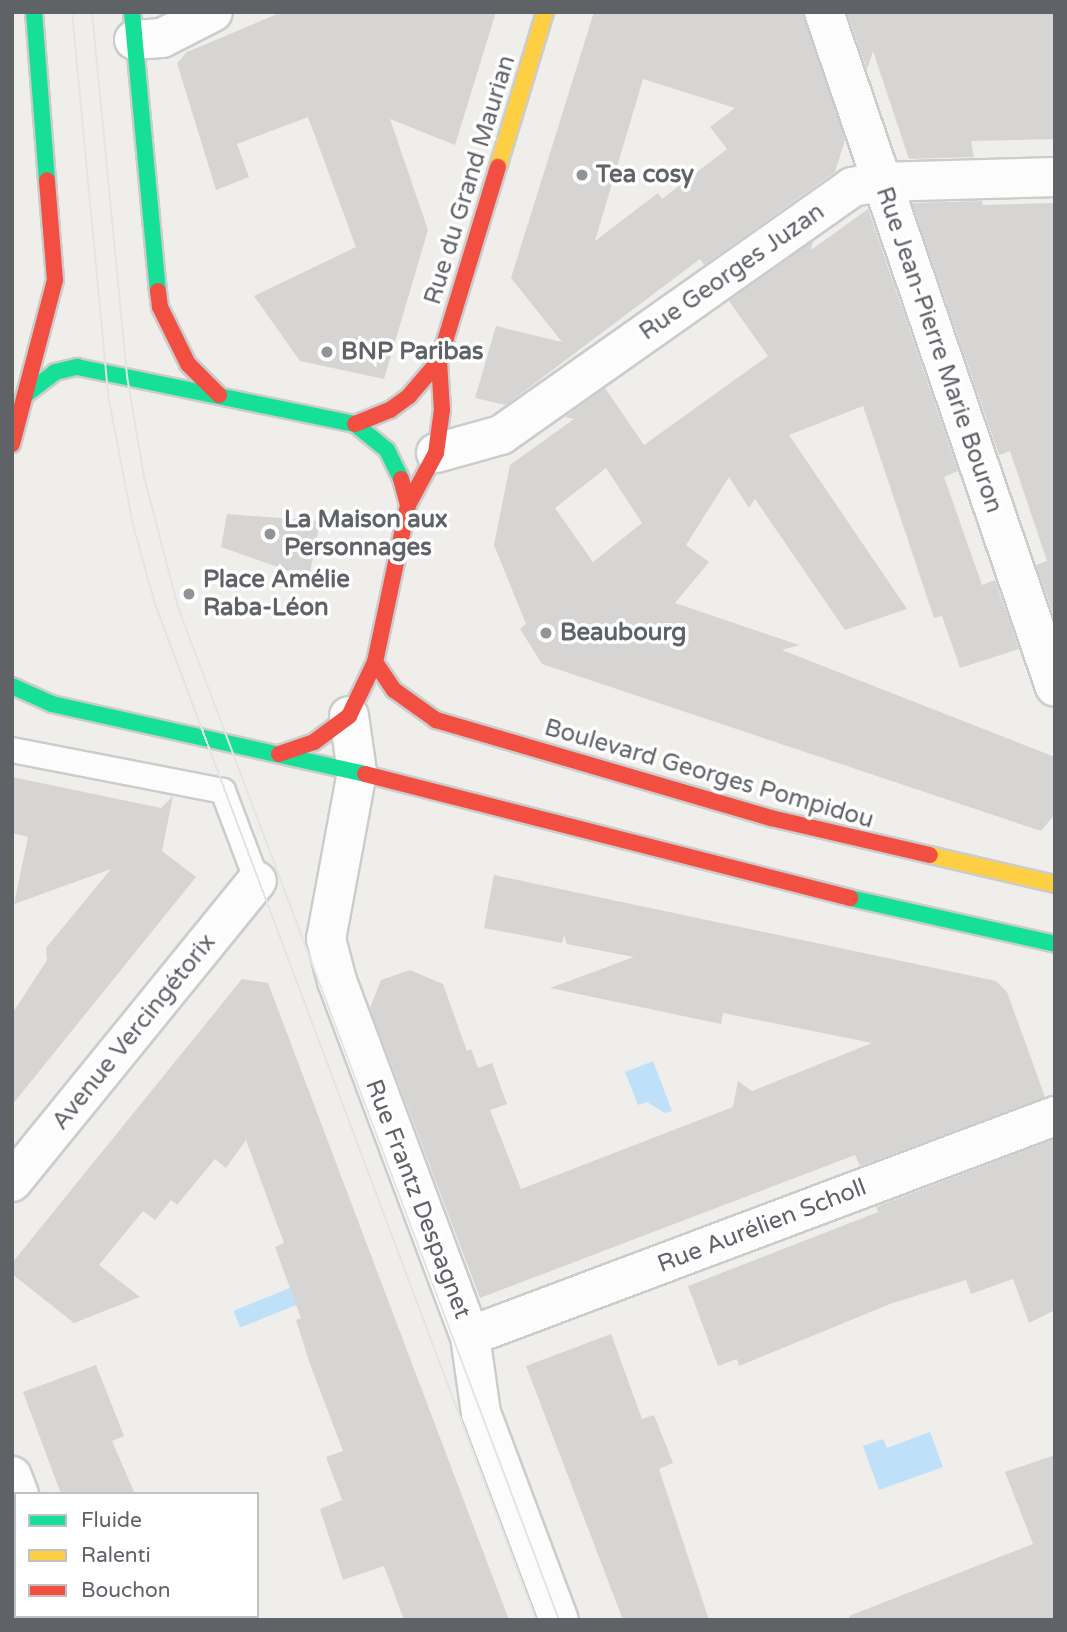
<!DOCTYPE html>
<html>
<head>
<meta charset="utf-8">
<style>
  body { margin:0 }
  #map { position:relative; width:1067px; height:1632px; overflow:hidden; background:#efeeea; font-family:"Varela Round",sans-serif }
  div>[style] { position:absolute }
  [style*='--x'] { left:calc(var(--x)*1px); top:calc(var(--y)*1px); width:calc(var(--w)*1px); rotate:calc(var(--a)*1deg) }
  .water>* { inset:0; background:#bfe0f9; transform-origin:0 0 }
  .building>* { inset:0; background:#d6d5d3 }
  .roads { filter:drop-shadow(2px 0 #cbcccc) drop-shadow(-2px 0 #cbcccc) drop-shadow(0 2px #cbcccc) drop-shadow(0 -2px #cbcccc) }
  .lane>* { height:24px; margin:-12px; padding:0 12px; transform-origin:12px; border-radius:12px; background:#fdfcfc }
  .street>* { height:38px; margin:-19px; padding:0 19px; transform-origin:19px; border-radius:19px; background:#fdfcfc }
  .fast>* { height:16px; margin:-8px; padding:0 8px; transform-origin:8px; border-radius:8px; background:#16e098 }
  .slow>* { height:16px; margin:-8px; padding:0 8px; transform-origin:8px; border-radius:8px; background:#ffcf43 }
  .jam>* { height:16px; margin:-8px; padding:0 8px; transform-origin:8px; border-radius:8px; background:#f24e42 }
  .tram>* { height:2px; margin:-1px; padding:0 1px; transform-origin:1px; border-radius:1px; background:#e4e4e4 }
  .dots>* { width:19px; height:19px; translate:-50% -50%; box-sizing:border-box; border:4px solid #fff; border-radius:50% }
  span { translate:-50% -50%; white-space:nowrap; text-align:center; line-height:1.15; -webkit-text-stroke:7px #fff; paint-order:stroke }
  .poi-label { font-size:24px; color:#5f6368; font-weight:700 }
  .left { translate:0 -50%; text-align:left }
  .street-label { font-size:24px; color:#5f6368 }
  .frame { position:absolute; inset:0; border:14px solid #5f6368; pointer-events:none }
  .legend { position:absolute; left:14px; top:1492px; width:245px; height:126px; box-sizing:border-box; background:#fff; border:2px solid #bfc1c3; margin:0; padding:9px 12px; list-style:none; font-size:21px; color:#5f6368 }
  .legend li { display:flex; align-items:center; gap:14px; height:35px }
  .legend b { width:35px; border:2px solid #bfc1c3 }
</style>
</head>
<body>
<div id="map">
  <div class="water">
    <div style="clip-path:polygon(653px 1061px,672px 1111px,665px 1113px,647px 1102px,638px 1105px,625px 1072px)"></div>
    <div style="left:290px;top:1288px;width:18px;height:61px;rotate:68deg"></div>
    <div style="clip-path:polygon(930px 1432px,943px 1467px,879px 1490px,863px 1446px,883px 1439px,887px 1448px)"></div>
  </div>
  <div class="building">
    <div style="clip-path:polygon(282px 12px,496px 12px,455px 145px,390px 119px,428px 230px,384px 379px,300px 361px,254px 296px,356px 247px,308px 117px,237px 144px,249px 177px,216px 190px,177px 63px,187px 52px)"></div>
    <div style="clip-path:polygon(evenodd,594px 12px,803px 12px,845px 140px,835px 172px,704px 265px,700px 259px,506px 405px,475px 398px,496px 326px,562px 342px,511px 278px,594px 12px,643px 79px,735px 108px,710px 127px,727px 149px,662px 199px,658px 193px,595px 241px,643px 79px)"></div>
    <div style="clip-path:polygon(847px 12px,1055px 12px,1055px 139px,971px 141px,974px 157px,909px 159px,873px 51px,867px 70px)"></div>
    <div style="clip-path:polygon(982px 201px,983px 205px,1055px 203px,1055px 619px,1036px 565px,1047px 561px,1010px 451px,999px 455px,912px 203px)"></div>
    <div style="clip-path:polygon(evenodd,868px 209px,958px 471px,944px 477px,982px 585px,995px 580px,1019px 649px,960px 668px,942px 616px,934px 618px,863px 406px,789px 435px,907px 609px,845px 630px,755px 499px,749px 508px,729px 477px,686px 545px,709px 562px,675px 603px,799px 645px,782px 650px,1055px 757px,1055px 814px,1041px 831px,542px 664px,520px 629px,526px 624px,494px 545px,510px 465px,574px 419px,565px 417px,605px 388px,644px 445px,768px 356px,729px 301px,813px 241px,811px 250px,868px 209px,606px 468px,642px 523px,593px 562px,555px 508px,606px 468px)"></div>
    <div style="clip-path:polygon(227px 514px,320px 521px,309px 578px,221px 547px)"></div>
    <div style="clip-path:polygon(12px 777px,161px 808px,173px 796px,162px 851px,196px 877px,12px 1105px,12px 1014px,47px 960px,46px 948px,111px 869px,14px 904px,28px 837px,12px 833px)"></div>
    <div style="clip-path:polygon(494px 875px,996px 981px,1007px 992px,1045px 1097px,860px 1166px,855px 1155px,480px 1298px,370px 1008px,381px 980px,410px 970px,443px 984px,467px 1051px,471px 1049px,478px 1068px,492px 1063px,507px 1104px,490px 1110px,521px 1189px,733px 1107px,738px 1081px,752px 1091px,872px 1043px,723px 1013px,721px 1024px,550px 988px,634px 957px,567px 944px,564px 935px,562px 943px,484px 928px)"></div>
    <div style="clip-path:polygon(242px 979px,268px 983px,509px 1620px,404px 1620px,384px 1566px,343px 1580px,320px 1509px,342px 1500px,326px 1457px,343px 1451px,310px 1364px,296px 1320px,301px 1318px,275px 1247px,284px 1243px,246px 1140px,226px 1168px,215px 1159px,177px 1205px,171px 1200px,155px 1220px,143px 1211px,99px 1265px,140px 1297px,74px 1323px,12px 1274px,12px 1263px)"></div>
    <div style="clip-path:polygon(1055px 1139px,1055px 1310px,1029px 1323px,1013px 1279px,971px 1294px,966px 1280px,890px 1304px,739px 1366px,737px 1359px,718px 1366px,688px 1286px,878px 1212px,876px 1207px)"></div>
    <div style="clip-path:polygon(611px 1334px,642px 1419px,654px 1415px,673px 1463px,659px 1469px,709px 1620px,623px 1620px,526px 1366px)"></div>
    <div style="clip-path:polygon(96px 1365px,124px 1436px,112px 1441px,135px 1494px,61px 1494px,23px 1392px)"></div>
    <div style="clip-path:polygon(1055px 1455px,1055px 1620px,850px 1620px,849px 1616px,1033px 1544px,1005px 1472px)"></div>
  </div>
  <div class="roads">
    <div class="lane">
      <div style="--x:12;--y:750;--w:215;--a:11"></div>
      <div style="--x:223;--y:791;--w:96;--a:69.3"></div>
    </div>
    <div class="street">
      <div style="--x:824;--y:12;--w:713;--a:71.11"></div>
      <div style="--x:134;--y:40;--w:28;--a:-4"></div>
      <div style="--x:162;--y:38;--w:57;--a:-27"></div>
      <div style="--x:436;--y:453;--w:67;--a:-15.5"></div>
      <div style="--x:501;--y:435;--w:430;--a:-35.2"></div>
      <div style="--x:852;--y:187;--w:29;--a:-10"></div>
      <div style="--x:881;--y:182;--w:174;--a:-1.6"></div>
      <div style="--x:349;--y:716;--w:57;--a:81.9"></div>
      <div style="--x:357;--y:772;--w:170;--a:100.5"></div>
      <div style="--x:326;--y:939;--w:43;--a:75.3"></div>
      <div style="--x:337;--y:981;--w:379;--a:69.5"></div>
      <div style="--x:470;--y:1336;--w:78;--a:81.9"></div>
      <div style="--x:481;--y:1413;--w:221;--a:69.4"></div>
      <div style="--x:12;--y:1182;--w:388;--a:-50.9"></div>
      <div style="--x:470;--y:1336;--w:625;--a:-20.61"></div>
      <div style="--x:12;--y:1476;--w:19;--a:69"></div>
      <div style="--x:66;--y:1616;--w:4;--a:76"></div>
    </div>
    <div class="fast">
      <div style="--x:34;--y:12;--w:169;--a:85.6"></div>
      <div style="--x:132;--y:12;--w:280;--a:84.7"></div>
      <div style="--x:25;--y:395;--w:38;--a:-37"></div>
      <div style="--x:55;--y:372;--w:23;--a:-13"></div>
      <div style="--x:77;--y:367;--w:284;--a:11.6"></div>
      <div style="--x:355;--y:424;--w:41;--a:39.1"></div>
      <div style="--x:387;--y:450;--w:32;--a:64"></div>
      <div style="--x:12;--y:686;--w:44;--a:24.2"></div>
      <div style="--x:52;--y:704;--w:321;--a:12.6"></div>
      <div style="--x:850;--y:898;--w:210;--a:12.6"></div>
    </div>
    <div class="slow">
      <div style="--x:498;--y:167;--w:162;--a:-73.1"></div>
      <div style="--x:930;--y:855;--w:128;--a:13.1"></div>
    </div>
    <div class="jam">
      <div style="--x:158;--y:291;--w:16;--a:83"></div>
      <div style="--x:160;--y:307;--w:64;--a:63.8"></div>
      <div style="--x:188;--y:364;--w:44;--a:45"></div>
      <div style="--x:355;--y:424;--w:38;--a:-22"></div>
      <div style="--x:390;--y:410;--w:24;--a:-36"></div>
      <div style="--x:409;--y:396;--w:46;--a:-49.4"></div>
      <div style="--x:12;--y:444;--w:170;--a:-75.3"></div>
      <div style="--x:55;--y:280;--w:100;--a:-94.6"></div>
      <div style="--x:408;--y:505;--w:59;--a:-61.7"></div>
      <div style="--x:436;--y:453;--w:43;--a:-82.1"></div>
      <div style="--x:442;--y:410;--w:49;--a:-93.5"></div>
      <div style="--x:439;--y:361;--w:203;--a:-73.1"></div>
      <div style="--x:375;--y:662;--w:34;--a:56"></div>
      <div style="--x:394;--y:690;--w:52;--a:35.5"></div>
      <div style="--x:436;--y:720;--w:349;--a:16.3"></div>
      <div style="--x:771;--y:818;--w:163;--a:13.1"></div>
      <div style="--x:279;--y:754;--w:37;--a:-19"></div>
      <div style="--x:314;--y:742;--w:44;--a:-36.6"></div>
      <div style="--x:349;--y:716;--w:60;--a:-64.3"></div>
      <div style="--x:375;--y:662;--w:160;--a:-78.1"></div>
      <div style="--x:408;--y:505;--w:27;--a:-105"></div>
      <div style="--x:365;--y:774;--w:501;--a:14.34"></div>
    </div>
  </div>
  <div class="tram">
    <div style="--x:72;--y:12;--w:385;--a:84.6"></div>
    <div style="--x:108;--y:395;--w:132;--a:79.1"></div>
    <div style="--x:133;--y:525;--w:82;--a:74.4"></div>
    <div style="--x:155;--y:604;--w:1085;--a:69.44"></div>
    <div style="--x:92;--y:12;--w:366;--a:84.5"></div>
    <div style="--x:127;--y:376;--w:102;--a:80.4"></div>
    <div style="--x:144;--y:477;--w:138;--a:75.3"></div>
    <div style="--x:179;--y:610;--w:1079;--a:69.38"></div>
  </div>
  <div class="dots">
    <div style="left:582px;top:175px;background:#919496"></div>
    <div style="left:327px;top:352px;background:#919496"></div>
    <div style="left:270px;top:534px;background:#919496"></div>
    <div style="left:189px;top:594px;background:#919496"></div>
    <div style="left:546px;top:633px;background:#919496"></div>
  </div>
  <div class="poi-label">
    <span class="left" style="left:596px;top:175px">Tea cosy</span>
    <span class="left" style="left:341px;top:352px">BNP Paribas</span>
    <span class="left" style="left:284px;top:534px">La Maison aux<br>Personnages</span>
    <span class="left" style="left:203px;top:594px">Place Amélie<br>Raba-Léon</span>
    <span class="left" style="left:560px;top:633px">Beaubourg</span>
  </div>
  <div class="street-label">
    <span style="left:470px;top:180px;rotate:-73deg">Rue du Grand Maurian</span>
    <span style="left:732px;top:272px;rotate:-35deg">Rue Georges Juzan</span>
    <span style="left:939px;top:350px;rotate:71deg">Rue Jean-Pierre Marie Bouron</span>
    <span style="left:709px;top:774px;rotate:16deg">Boulevard Georges Pompidou</span>
    <span style="left:134px;top:1032px;rotate:-51deg">Avenue Vercingétorix</span>
    <span style="left:418px;top:1199px;rotate:69deg">Rue Frantz Despagnet</span>
    <span style="left:762px;top:1226px;rotate:-21deg">Rue Aurélien Scholl</span>
  </div>
  <div class="frame"></div>
  <ul class="legend">
  <li><b style="height:9px;background:#16e098"></b>Fluide</li>
  <li><b style="height:9px;background:#ffcf43"></b>Ralenti</li>
  <li><b style="height:9px;background:#f24e42"></b>Bouchon</li>
  </ul>
</div>
</body>
</html>
